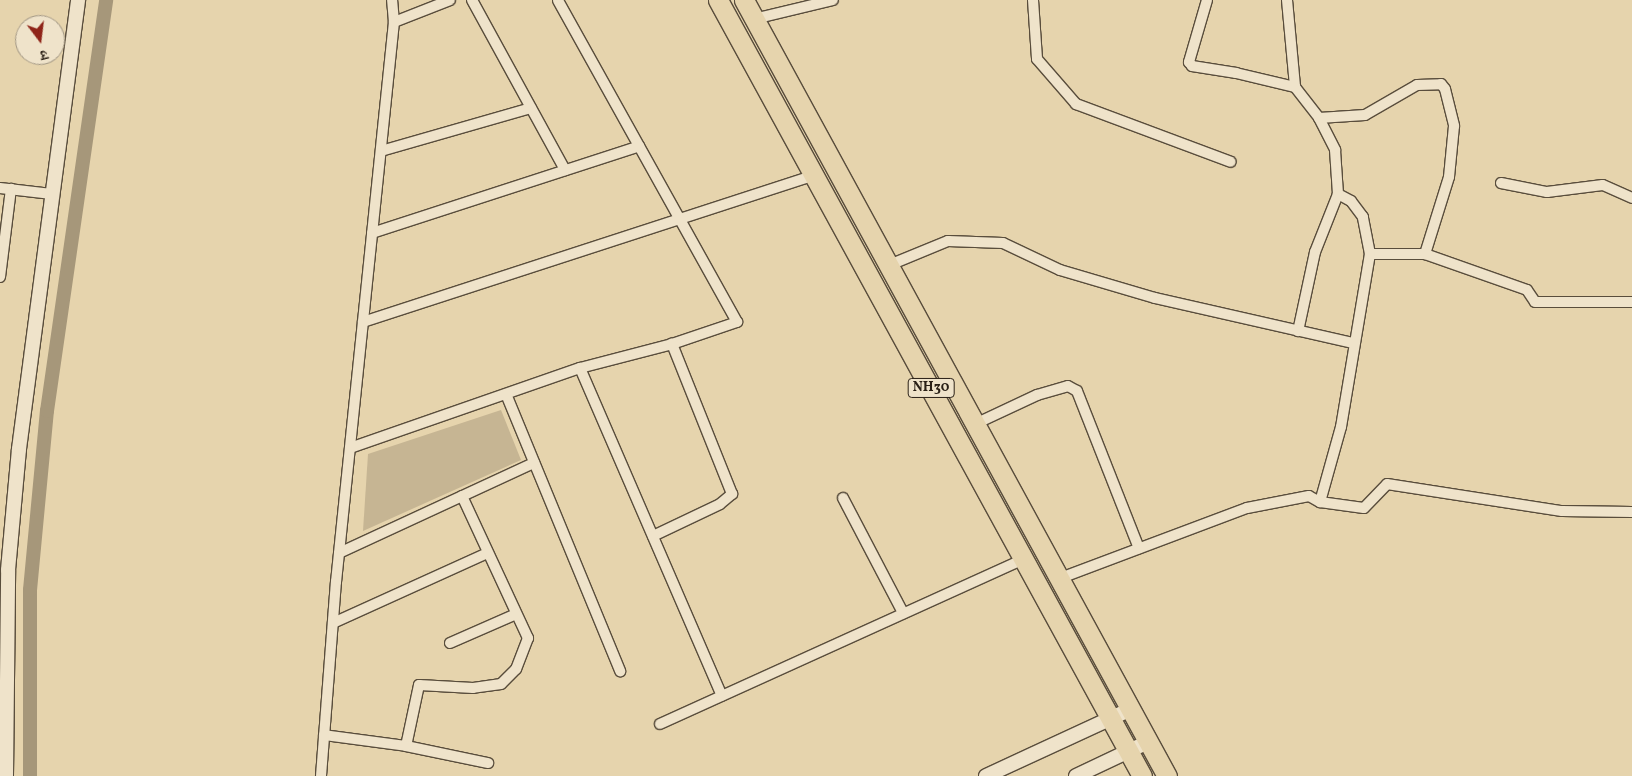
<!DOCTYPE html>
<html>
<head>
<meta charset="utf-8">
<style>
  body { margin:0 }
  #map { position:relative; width:1632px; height:776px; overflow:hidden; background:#e6d4ad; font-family:Vollkorn,"Noto Serif Devanagari",serif }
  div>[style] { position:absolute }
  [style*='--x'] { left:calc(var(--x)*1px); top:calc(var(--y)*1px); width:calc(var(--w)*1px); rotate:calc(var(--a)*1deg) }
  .green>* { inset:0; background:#c6b593 }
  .canal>* { height:14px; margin:-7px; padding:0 7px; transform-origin:7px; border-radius:7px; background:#a6977a }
  .roads { filter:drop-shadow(1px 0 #594d3c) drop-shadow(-1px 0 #594d3c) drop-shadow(0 1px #594d3c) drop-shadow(0 -1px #594d3c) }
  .street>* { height:10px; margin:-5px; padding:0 5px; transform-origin:5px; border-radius:5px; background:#efe3ca }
  .secondary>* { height:14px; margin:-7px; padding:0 7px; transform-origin:7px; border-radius:7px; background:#efe3ca }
  .highway>* { height:19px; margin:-9.5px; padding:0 9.5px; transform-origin:9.5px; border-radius:9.5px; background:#e6d4ad }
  span { translate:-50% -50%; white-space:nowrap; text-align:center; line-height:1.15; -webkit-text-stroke:4px #efe3ca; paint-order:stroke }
  .shield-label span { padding:1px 4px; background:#efe3ca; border:1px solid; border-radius:4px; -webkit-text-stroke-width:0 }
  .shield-label { font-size:14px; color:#2a2016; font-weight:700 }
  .north { position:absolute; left:15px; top:15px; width:50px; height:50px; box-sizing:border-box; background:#efe3ca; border:1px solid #a09582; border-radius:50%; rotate:165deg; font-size:14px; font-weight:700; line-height:20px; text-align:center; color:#2a2016 }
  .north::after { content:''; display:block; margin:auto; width:18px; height:22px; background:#8f2418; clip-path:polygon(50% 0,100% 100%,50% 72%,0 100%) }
</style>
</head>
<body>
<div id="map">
  <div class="green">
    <div style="clip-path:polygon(501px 410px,521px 460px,363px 531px,368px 454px)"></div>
  </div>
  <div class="canal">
    <div style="--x:30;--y:776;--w:186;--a:-90"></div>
    <div style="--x:30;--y:590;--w:180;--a:-84.6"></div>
    <div style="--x:47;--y:411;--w:415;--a:-81.8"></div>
  </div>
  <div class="roads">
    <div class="street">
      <div style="--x:472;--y:0;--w:194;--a:61.3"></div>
      <div style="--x:1033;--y:0;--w:59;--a:86.1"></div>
      <div style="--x:1037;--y:59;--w:60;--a:49.1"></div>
      <div style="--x:1076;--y:104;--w:165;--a:20.5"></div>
      <div style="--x:1207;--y:0;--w:65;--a:106.2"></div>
      <div style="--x:1189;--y:62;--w:5;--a:53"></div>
      <div style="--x:1192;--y:66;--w:45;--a:9"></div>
      <div style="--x:1236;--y:73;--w:61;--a:13.3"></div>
      <div style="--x:1287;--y:0;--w:87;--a:84.7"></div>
      <div style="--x:1295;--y:87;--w:39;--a:52"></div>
      <div style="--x:1319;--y:118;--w:36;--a:63"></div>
      <div style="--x:1335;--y:150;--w:44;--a:86.1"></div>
      <div style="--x:1338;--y:194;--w:62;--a:111.6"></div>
      <div style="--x:1315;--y:252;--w:81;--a:102.1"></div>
      <div style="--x:754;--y:19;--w:81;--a:-13.5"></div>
      <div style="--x:394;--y:22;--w:60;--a:-21.4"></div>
      <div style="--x:1319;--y:118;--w:46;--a:-3.7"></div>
      <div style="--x:1365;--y:115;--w:60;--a:-30"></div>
      <div style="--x:1417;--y:85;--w:24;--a:-2"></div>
      <div style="--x:1441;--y:84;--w:6;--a:51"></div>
      <div style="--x:1445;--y:89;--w:38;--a:76"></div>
      <div style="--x:1454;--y:126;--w:51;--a:95.6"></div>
      <div style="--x:1449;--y:177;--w:81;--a:107.3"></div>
      <div style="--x:381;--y:151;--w:156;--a:-16"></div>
      <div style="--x:1501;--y:183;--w:47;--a:11.1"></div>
      <div style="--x:1547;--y:192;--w:56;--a:-7.1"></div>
      <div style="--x:1603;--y:185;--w:32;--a:24"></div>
      <div style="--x:0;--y:188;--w:52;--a:6.6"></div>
      <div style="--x:372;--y:233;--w:281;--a:-18"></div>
      <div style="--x:1370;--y:254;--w:55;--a:0"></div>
      <div style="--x:1425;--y:254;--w:108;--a:19.4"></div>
      <div style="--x:1527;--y:290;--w:14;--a:56"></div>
      <div style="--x:1535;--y:302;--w:97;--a:0"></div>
      <div style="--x:887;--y:266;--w:66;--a:-22.3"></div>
      <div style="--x:948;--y:241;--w:55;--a:2.1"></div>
      <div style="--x:1003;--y:243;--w:63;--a:25.3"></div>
      <div style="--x:1060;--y:270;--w:99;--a:16.4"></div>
      <div style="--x:1155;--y:298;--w:203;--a:12.8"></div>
      <div style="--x:0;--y:277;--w:89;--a:-82.9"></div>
      <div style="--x:363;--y:322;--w:476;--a:-18"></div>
      <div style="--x:580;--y:368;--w:357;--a:66.6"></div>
      <div style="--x:506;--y:394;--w:300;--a:67.6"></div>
      <div style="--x:973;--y:425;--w:71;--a:-25.1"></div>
      <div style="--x:1037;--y:395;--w:32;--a:-16"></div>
      <div style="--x:1068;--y:386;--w:10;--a:29"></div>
      <div style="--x:1077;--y:391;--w:169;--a:68.5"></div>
      <div style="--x:350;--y:448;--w:244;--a:-19.2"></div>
      <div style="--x:580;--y:368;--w:95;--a:-14.6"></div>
      <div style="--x:672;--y:344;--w:69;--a:-18.7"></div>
      <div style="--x:737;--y:322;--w:368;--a:-119.1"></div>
      <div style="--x:462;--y:496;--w:157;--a:65.1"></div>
      <div style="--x:528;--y:638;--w:33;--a:111"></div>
      <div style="--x:516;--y:669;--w:21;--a:135"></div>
      <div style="--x:501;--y:684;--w:28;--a:172"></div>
      <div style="--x:473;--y:688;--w:54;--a:-176.8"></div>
      <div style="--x:419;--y:685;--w:62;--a:102"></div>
      <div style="--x:406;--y:746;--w:84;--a:11.7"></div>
      <div style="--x:843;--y:498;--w:130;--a:62.4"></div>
      <div style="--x:1320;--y:502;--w:78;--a:-74.4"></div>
      <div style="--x:1341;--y:427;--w:175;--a:-80.5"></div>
      <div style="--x:1370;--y:254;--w:38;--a:-101"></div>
      <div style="--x:1363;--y:217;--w:20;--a:-127"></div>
      <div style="--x:1351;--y:201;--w:15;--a:-152"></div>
      <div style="--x:653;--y:536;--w:74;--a:-25.5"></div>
      <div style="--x:720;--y:504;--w:16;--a:-40"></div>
      <div style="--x:732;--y:494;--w:162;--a:-111.8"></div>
      <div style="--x:339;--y:553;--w:215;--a:-24.8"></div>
      <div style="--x:1058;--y:579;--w:202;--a:-20.6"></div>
      <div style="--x:1247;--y:508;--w:63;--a:-11"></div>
      <div style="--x:1309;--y:496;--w:13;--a:29"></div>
      <div style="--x:1320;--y:502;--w:44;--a:7.8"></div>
      <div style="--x:1364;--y:508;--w:33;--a:-46"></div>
      <div style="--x:1387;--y:484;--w:177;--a:8.8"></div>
      <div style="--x:1562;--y:511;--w:70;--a:0.8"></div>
      <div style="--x:333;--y:623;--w:169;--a:-24.4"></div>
      <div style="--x:450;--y:643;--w:72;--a:-23.7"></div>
      <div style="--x:660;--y:724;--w:400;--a:-24.4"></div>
      <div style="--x:324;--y:735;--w:83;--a:7.6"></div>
      <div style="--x:321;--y:776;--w:195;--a:-85.6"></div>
      <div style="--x:336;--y:582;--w:563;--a:-84.09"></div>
      <div style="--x:394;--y:22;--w:22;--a:-95"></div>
    </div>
    <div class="secondary">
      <div style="--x:6;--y:776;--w:206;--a:-89.4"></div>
      <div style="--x:8;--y:570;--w:121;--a:-84.8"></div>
      <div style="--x:19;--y:449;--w:453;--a:-82.5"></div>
      <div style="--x:986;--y:776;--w:160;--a:-24.8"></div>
      <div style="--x:1076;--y:776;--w:80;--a:-25.3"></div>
    </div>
    <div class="highway">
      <div style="--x:718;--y:0;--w:884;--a:61.35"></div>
      <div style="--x:744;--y:0;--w:884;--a:61.41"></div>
    </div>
  </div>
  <div class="shield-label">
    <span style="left:931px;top:388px">NH30</span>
  </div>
  <div class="north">उ</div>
</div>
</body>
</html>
